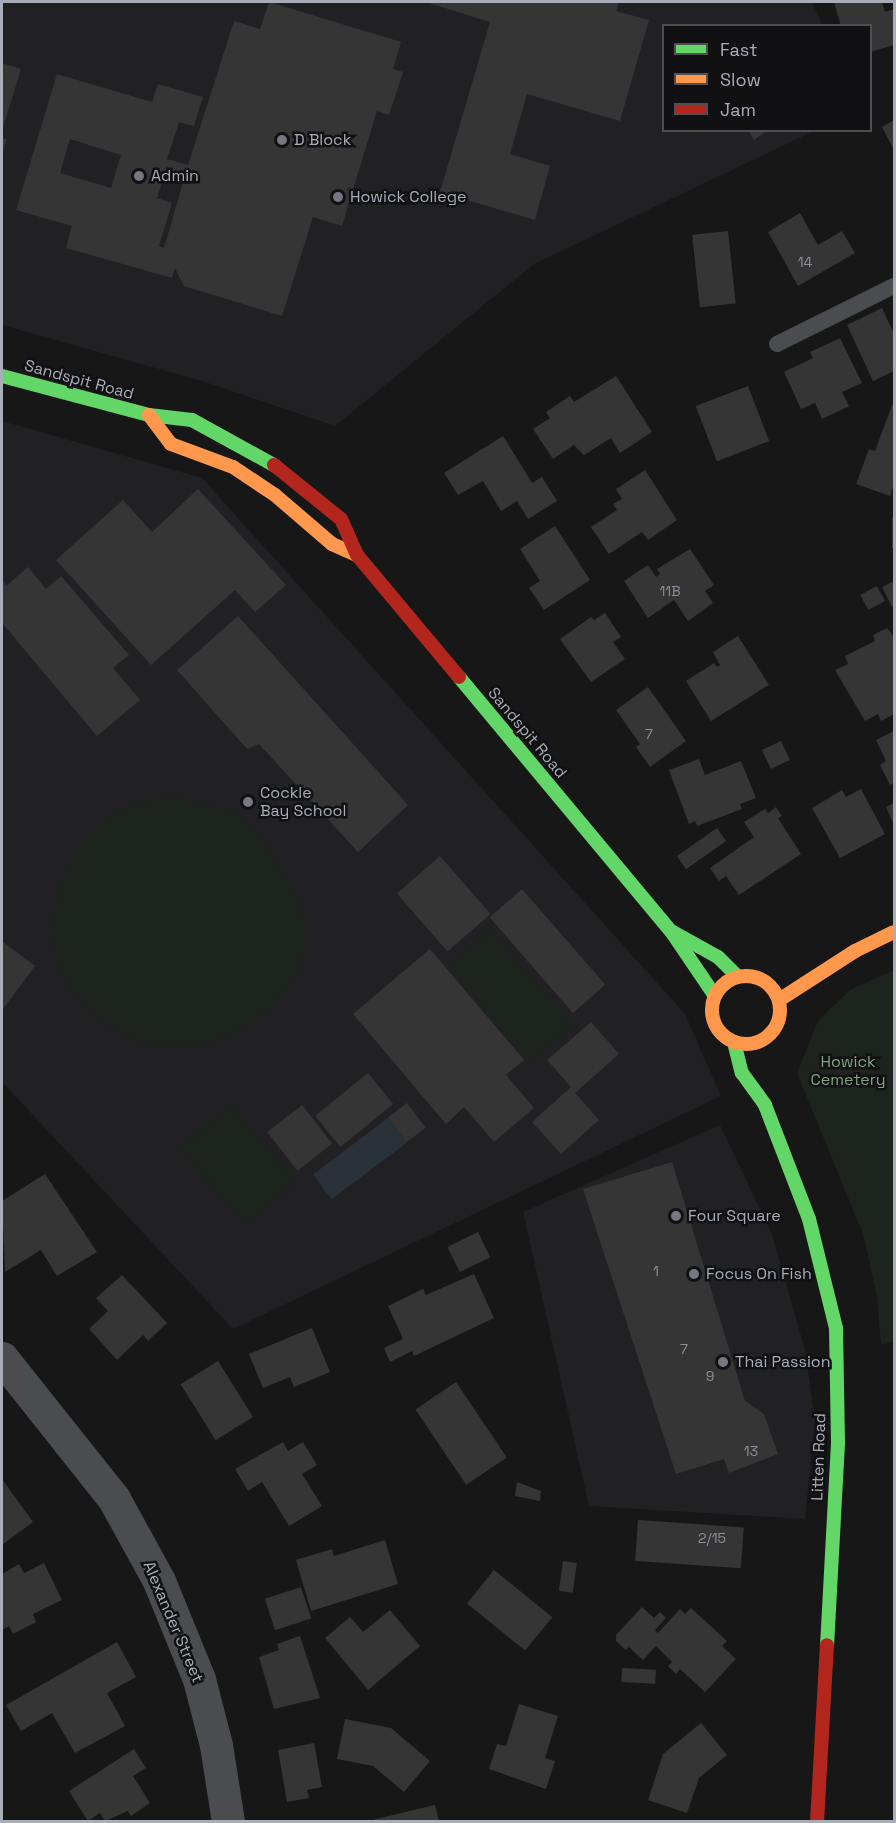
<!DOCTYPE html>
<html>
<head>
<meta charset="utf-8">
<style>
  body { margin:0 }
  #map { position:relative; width:896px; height:1823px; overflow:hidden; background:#171717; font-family:"Space Grotesk",sans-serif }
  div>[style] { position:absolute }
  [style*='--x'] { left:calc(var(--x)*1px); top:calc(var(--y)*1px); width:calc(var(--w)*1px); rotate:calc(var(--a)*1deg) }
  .built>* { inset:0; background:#212123 }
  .green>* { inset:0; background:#1d241e; transform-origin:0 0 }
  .water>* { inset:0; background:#2a3239; transform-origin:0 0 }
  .building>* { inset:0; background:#353536; transform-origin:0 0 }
  .lane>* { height:16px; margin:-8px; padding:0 8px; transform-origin:8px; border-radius:8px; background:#4b4c50 }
  .street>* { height:33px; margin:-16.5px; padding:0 16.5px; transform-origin:16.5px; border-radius:16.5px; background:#4b4c50 }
  .fast>* { height:14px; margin:-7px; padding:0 7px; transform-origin:7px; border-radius:7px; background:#63d668 }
  .slow>* { height:14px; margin:-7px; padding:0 7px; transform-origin:7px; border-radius:7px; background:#ff974d }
  .slow>.ring { margin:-7px; padding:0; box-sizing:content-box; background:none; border:14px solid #ff974d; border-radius:50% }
  .jam>* { height:14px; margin:-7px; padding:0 7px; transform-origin:7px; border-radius:7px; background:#b3261e }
  .dots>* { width:16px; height:16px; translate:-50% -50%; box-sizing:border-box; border:3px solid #111113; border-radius:50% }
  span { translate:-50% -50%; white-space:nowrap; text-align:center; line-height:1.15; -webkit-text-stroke:5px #111113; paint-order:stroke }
  .number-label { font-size:14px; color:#8b8f98 }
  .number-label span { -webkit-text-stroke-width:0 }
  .poi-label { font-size:16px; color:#a8adb8 }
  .left { translate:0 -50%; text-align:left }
  .street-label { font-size:16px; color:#a8adb8 }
  .park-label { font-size:16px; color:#7fa381 }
  .frame { position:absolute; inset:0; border:3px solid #a8adb8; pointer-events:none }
  .legend { position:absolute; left:662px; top:24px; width:210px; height:108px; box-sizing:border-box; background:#111113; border:2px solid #4d4f55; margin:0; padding:8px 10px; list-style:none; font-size:18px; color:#a8adb8 }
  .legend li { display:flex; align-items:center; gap:12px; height:30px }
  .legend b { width:30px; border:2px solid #4d4f55 }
</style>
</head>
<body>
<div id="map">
  <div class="built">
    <div style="clip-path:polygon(2px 2px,812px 2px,822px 25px,664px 26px,664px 130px,814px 131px,534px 264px,335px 426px,202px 381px,2px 325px)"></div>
    <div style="clip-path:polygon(2px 421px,202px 478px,685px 1014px,721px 1096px,233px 1329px,2px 1082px)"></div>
    <div style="clip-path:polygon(720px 1125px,772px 1234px,805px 1350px,815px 1420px,805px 1519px,589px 1506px,523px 1212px)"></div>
  </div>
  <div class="green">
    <div style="clip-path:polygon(173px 796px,233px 812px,258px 832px,293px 890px,305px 921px,305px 947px,301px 968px,268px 1011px,234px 1032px,205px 1043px,148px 1046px,99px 1020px,76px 996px,57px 964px,53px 919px,64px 875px,80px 845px,106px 819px,138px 804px)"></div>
    <div style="left:491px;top:930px;width:125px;height:55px;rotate:50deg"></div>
    <div style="clip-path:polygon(894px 970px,894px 1341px,881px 1345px,877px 1296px,863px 1234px,797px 1073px,818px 1021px,850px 990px)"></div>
    <div style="left:230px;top:1106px;width:100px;height:65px;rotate:49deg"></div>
  </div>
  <div class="water">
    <div style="left:388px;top:1118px;width:31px;height:94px;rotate:53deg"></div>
  </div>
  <div class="building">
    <div style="clip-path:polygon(evenodd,269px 2px,401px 42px,393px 69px,403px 72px,389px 115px,377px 111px,342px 226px,313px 217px,282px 316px,184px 286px,175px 268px,172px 278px,66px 248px,72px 226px,16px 210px,57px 74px,152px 102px,158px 84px,203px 97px,194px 126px,179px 122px,167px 159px,188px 165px,234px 21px,260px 29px,269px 2px,70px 139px,121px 155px,111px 188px,60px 173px,70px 139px,269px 2px,165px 173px,184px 179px,164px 248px,159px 246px,172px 203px,157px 198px,165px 173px)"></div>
    <div style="clip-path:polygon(426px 2px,619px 2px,616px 11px,649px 20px,620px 121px,527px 94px,510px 154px,550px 166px,535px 220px,440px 192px,490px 22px)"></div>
    <div style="clip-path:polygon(834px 2px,882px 2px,885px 12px,894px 9px,894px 45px,870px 52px,870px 26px,841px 26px)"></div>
    <div style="clip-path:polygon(2px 63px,21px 69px,2px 131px)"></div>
    <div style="clip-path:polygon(894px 120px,894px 150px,882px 127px)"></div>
    <div style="clip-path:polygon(748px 130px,768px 130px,754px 140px)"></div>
    <div style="clip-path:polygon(2px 138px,7px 139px,2px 154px)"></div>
    <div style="clip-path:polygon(800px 213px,818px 245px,842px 231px,855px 253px,798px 286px,768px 232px)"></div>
    <div style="left:728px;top:231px;width:73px;height:36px;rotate:84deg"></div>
    <div style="clip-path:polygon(882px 308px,894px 334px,894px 371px,873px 381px,847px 325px)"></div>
    <div style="clip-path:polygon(840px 338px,862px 383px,842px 392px,849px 406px,822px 419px,815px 403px,801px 409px,784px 372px,813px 358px,810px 352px)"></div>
    <div style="clip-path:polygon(616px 376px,652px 432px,620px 453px,611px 438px,584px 455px,574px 445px,553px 459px,533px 429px,550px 418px,546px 412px,570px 396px,574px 402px)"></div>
    <div style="left:748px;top:386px;width:59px;height:56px;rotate:69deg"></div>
    <div style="clip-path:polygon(894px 400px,894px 484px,890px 496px,856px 484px,869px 449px,875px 451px)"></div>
    <div style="clip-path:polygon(503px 436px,532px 483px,542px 477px,557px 501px,528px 519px,517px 501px,501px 511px,483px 481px,458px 495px,444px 473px)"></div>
    <div style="clip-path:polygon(645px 470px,677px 520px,648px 540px,642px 532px,609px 554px,591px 527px,617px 510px,613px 504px,622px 499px,616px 489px)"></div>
    <div style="clip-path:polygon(198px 489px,286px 585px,255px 612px,235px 590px,151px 665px,56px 560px,123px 500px,152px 532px)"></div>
    <div style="left:892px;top:517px;width:2px;height:31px"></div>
    <div style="clip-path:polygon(555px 526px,590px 580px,544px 610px,529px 588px,540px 581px,520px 549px)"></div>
    <div style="clip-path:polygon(690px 549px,714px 585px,705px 591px,713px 603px,688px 621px,674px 600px,648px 618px,624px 581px,648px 565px,656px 577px,660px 574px,657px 569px)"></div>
    <div style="clip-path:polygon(28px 567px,46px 589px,61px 576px,129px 655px,113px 668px,140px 700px,97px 736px,2px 623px,2px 580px,6px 586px)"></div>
    <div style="clip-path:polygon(894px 581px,894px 606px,892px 607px,882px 587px)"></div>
    <div style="left:877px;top:586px;width:17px;height:19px;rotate:62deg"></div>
    <div style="clip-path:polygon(605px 613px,621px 637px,613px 642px,625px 659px,591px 682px,560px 639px,591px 617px,594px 620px)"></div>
    <div style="clip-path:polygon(238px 616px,408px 805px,358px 852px,259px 744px,247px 749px,177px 670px)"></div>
    <div style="clip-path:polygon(887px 628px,894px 637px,894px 714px,881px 721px,878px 714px,865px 721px,835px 670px,848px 664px,845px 656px,875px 641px,873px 635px)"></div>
    <div style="clip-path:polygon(738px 636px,769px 685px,711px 721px,686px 681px,714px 663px,717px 667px,720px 665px,713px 652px)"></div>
    <div style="clip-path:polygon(648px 687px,686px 741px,650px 767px,636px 747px,640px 744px,616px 710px)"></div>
    <div style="clip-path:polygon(894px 731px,894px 783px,890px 785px,880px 765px,886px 761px,876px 740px)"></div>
    <div style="left:781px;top:741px;width:21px;height:21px;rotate:65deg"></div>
    <div style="clip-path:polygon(699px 759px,705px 775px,741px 761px,756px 798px,740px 804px,742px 809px,697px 826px,695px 821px,689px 824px,669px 770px)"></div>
    <div style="clip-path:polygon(861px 789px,885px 834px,840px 858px,812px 808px,842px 790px,846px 797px)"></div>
    <div style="clip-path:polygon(894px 803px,894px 825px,886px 807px)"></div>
    <div style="clip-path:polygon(776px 807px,782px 816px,778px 818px,801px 854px,739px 895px,726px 876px,719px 881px,710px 868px,754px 837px,744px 822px,765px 809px,768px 813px)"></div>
    <div style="left:717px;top:828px;width:16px;height:49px;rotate:55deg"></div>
    <div style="left:440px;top:856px;width:77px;height:57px;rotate:49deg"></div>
    <div style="left:522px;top:889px;width:127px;height:43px;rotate:49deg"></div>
    <div style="clip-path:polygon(2px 941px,35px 966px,3px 1009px,2px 1008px)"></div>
    <div style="clip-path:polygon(430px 949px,524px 1060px,506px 1075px,534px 1108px,494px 1142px,464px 1107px,446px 1124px,353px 1014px)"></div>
    <div style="clip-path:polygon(591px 1022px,619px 1054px,575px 1093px,599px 1120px,561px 1154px,532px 1122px,571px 1087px,547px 1060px)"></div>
    <div style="left:368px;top:1073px;width:40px;height:68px;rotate:51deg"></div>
    <div style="left:407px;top:1103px;width:31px;height:24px;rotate:53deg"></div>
    <div style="left:302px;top:1105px;width:49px;height:44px;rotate:52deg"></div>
    <div style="clip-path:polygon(672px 1162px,745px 1401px,764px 1414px,778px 1454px,729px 1473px,724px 1459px,676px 1474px,583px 1189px)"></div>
    <div style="clip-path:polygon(45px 1174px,97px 1252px,57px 1276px,41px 1250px,5px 1272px,2px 1201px)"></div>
    <div style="left:478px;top:1232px;width:28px;height:34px;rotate:64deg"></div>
    <div style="clip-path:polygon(474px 1274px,494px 1318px,414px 1356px,412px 1351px,390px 1362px,384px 1348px,403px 1339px,388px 1306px,423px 1289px,426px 1295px)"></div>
    <div style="clip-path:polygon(122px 1275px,167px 1323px,148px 1341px,143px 1335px,117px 1360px,89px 1329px,108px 1311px,96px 1298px)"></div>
    <div style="clip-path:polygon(312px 1328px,330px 1372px,294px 1387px,290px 1377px,263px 1388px,249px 1354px)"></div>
    <div style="left:218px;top:1361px;width:66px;height:44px;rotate:58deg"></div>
    <div style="left:456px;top:1382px;width:91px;height:49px;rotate:56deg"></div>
    <div style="clip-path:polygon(283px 1442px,288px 1451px,303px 1442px,317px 1465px,302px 1474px,322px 1506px,289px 1526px,262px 1482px,248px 1491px,235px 1469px)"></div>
    <div style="clip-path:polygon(2px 1479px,33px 1522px,2px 1545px)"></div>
    <div style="clip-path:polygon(517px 1482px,541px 1491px,540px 1501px,515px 1496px)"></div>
    <div style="left:638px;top:1520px;width:106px;height:41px;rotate:4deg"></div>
    <div style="clip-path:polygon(385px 1540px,398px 1584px,311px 1611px,296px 1560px,332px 1549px,334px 1556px)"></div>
    <div style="left:563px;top:1561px;width:14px;height:30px;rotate:8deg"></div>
    <div style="clip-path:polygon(44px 1563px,62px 1600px,33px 1614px,36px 1622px,13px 1634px,9px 1626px,2px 1630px,2px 1574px,19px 1564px,24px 1573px)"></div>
    <div style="left:494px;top:1570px;width:75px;height:43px;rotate:39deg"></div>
    <div style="left:301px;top:1587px;width:33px;height:38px;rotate:72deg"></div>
    <div style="clip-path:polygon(642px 1607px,654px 1618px,660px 1612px,666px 1618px,655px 1630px,658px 1633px,680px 1609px,685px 1614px,691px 1608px,727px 1641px,722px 1646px,736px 1659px,705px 1692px,680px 1669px,676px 1674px,668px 1666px,672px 1662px,656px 1646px,643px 1660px,629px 1647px,626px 1650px,616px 1641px,616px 1635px)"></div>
    <div style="clip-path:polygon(390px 1610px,420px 1646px,368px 1690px,325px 1638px,350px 1617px,363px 1632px)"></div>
    <div style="clip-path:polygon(300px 1636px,320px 1698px,274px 1709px,259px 1657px,279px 1650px,277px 1644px)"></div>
    <div style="clip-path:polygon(117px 1642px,136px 1677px,107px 1693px,125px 1726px,75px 1753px,52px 1713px,21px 1731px,6px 1705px)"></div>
    <div style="left:622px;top:1668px;width:34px;height:14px;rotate:3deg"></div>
    <div style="clip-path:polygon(519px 1704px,558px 1716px,545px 1758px,555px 1761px,546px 1789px,489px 1769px,497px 1744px,506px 1746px)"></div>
    <div style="clip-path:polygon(345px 1719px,391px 1728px,430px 1761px,404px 1792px,373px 1766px,337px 1759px)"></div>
    <div style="clip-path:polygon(701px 1723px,727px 1755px,699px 1778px,687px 1813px,648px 1800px,663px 1754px)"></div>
    <div style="clip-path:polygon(314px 1743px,322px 1787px,307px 1790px,309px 1798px,287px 1802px,278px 1750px)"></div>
    <div style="clip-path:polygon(134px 1749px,146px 1768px,133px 1776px,150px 1803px,131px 1816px,128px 1811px,105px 1821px,100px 1813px,88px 1821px,69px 1791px)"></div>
    <div style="clip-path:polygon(435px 1805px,439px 1821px,368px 1821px)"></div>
  </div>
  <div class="lane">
    <div style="--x:777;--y:344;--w:131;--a:-26.4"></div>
  </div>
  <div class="street">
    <div style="--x:2;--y:1358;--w:180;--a:51.5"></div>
    <div style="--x:114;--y:1499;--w:94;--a:61.2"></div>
    <div style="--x:159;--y:1581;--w:106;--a:67.8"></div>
    <div style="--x:199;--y:1679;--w:68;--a:75.6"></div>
    <div style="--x:216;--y:1745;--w:78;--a:81.1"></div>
  </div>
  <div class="fast">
    <div style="--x:2;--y:376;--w:152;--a:14.9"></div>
    <div style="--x:149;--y:415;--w:43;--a:6.6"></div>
    <div style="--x:192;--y:420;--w:94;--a:28.8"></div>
    <div style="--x:459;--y:677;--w:331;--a:50.2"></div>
    <div style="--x:671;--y:931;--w:78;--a:55.9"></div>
    <div style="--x:673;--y:932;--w:51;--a:29.1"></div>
    <div style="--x:718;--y:957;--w:28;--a:45"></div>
    <div style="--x:734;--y:1042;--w:32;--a:76"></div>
    <div style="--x:742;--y:1073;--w:39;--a:54"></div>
    <div style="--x:765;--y:1105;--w:122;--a:68.9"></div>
    <div style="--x:809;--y:1219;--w:112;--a:76.1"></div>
    <div style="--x:836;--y:1328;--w:115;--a:89"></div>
    <div style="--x:838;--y:1443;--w:202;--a:93.1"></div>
  </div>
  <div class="slow">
    <div style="--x:149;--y:415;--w:36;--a:53"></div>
    <div style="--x:171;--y:444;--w:66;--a:20.4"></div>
    <div style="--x:233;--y:467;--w:50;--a:33.7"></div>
    <div style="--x:275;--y:495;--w:75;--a:40.7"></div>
    <div style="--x:332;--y:544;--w:27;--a:24"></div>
    <div class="ring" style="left:712px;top:976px;width:54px;height:54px"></div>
    <div style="--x:779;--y:1000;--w:90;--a:-32.8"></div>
    <div style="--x:855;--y:951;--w:43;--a:-26"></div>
  </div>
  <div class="jam">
    <div style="--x:274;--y:465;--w:86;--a:38.9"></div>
    <div style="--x:341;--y:519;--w:39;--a:66"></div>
    <div style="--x:357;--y:555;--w:159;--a:50.1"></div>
    <div style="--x:817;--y:1822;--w:177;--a:-86.8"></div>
  </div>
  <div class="dots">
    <div style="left:282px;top:140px;background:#757880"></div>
    <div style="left:139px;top:176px;background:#757880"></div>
    <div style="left:338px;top:197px;background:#757880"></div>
    <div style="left:248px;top:802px;background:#757880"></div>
    <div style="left:676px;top:1216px;background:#757880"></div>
    <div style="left:694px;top:1274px;background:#757880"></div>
    <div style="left:723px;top:1362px;background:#757880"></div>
  </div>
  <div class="number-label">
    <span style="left:805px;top:262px">14</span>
    <span style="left:670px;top:591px">11B</span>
    <span style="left:649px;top:734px">7</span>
    <span style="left:656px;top:1271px">1</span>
    <span style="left:684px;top:1349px">7</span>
    <span style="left:710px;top:1376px">9</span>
    <span style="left:751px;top:1451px">13</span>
    <span style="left:712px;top:1538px">2/15</span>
  </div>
  <div class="poi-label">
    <span class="left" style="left:294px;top:140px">D Block</span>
    <span class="left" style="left:151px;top:176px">Admin</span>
    <span class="left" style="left:350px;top:197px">Howick College</span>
    <span class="left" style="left:260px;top:802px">Cockle<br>Bay School</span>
    <span class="left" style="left:688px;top:1216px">Four Square</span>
    <span class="left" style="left:706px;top:1274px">Focus On Fish</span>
    <span class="left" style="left:735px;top:1362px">Thai Passion</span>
  </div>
  <div class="street-label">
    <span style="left:79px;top:380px;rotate:15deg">Sandspit Road</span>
    <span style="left:527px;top:733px;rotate:50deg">Sandspit Road</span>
    <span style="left:819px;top:1457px;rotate:-88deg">Litten Road</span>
    <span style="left:173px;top:1622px;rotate:67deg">Alexander Street</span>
  </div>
  <div class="park-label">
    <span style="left:848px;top:1071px">Howick<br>Cemetery</span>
  </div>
  <div class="frame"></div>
  <ul class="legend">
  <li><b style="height:8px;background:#63d668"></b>Fast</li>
  <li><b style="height:8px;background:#ff974d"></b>Slow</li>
  <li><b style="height:8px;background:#b3261e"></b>Jam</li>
  </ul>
</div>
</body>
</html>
